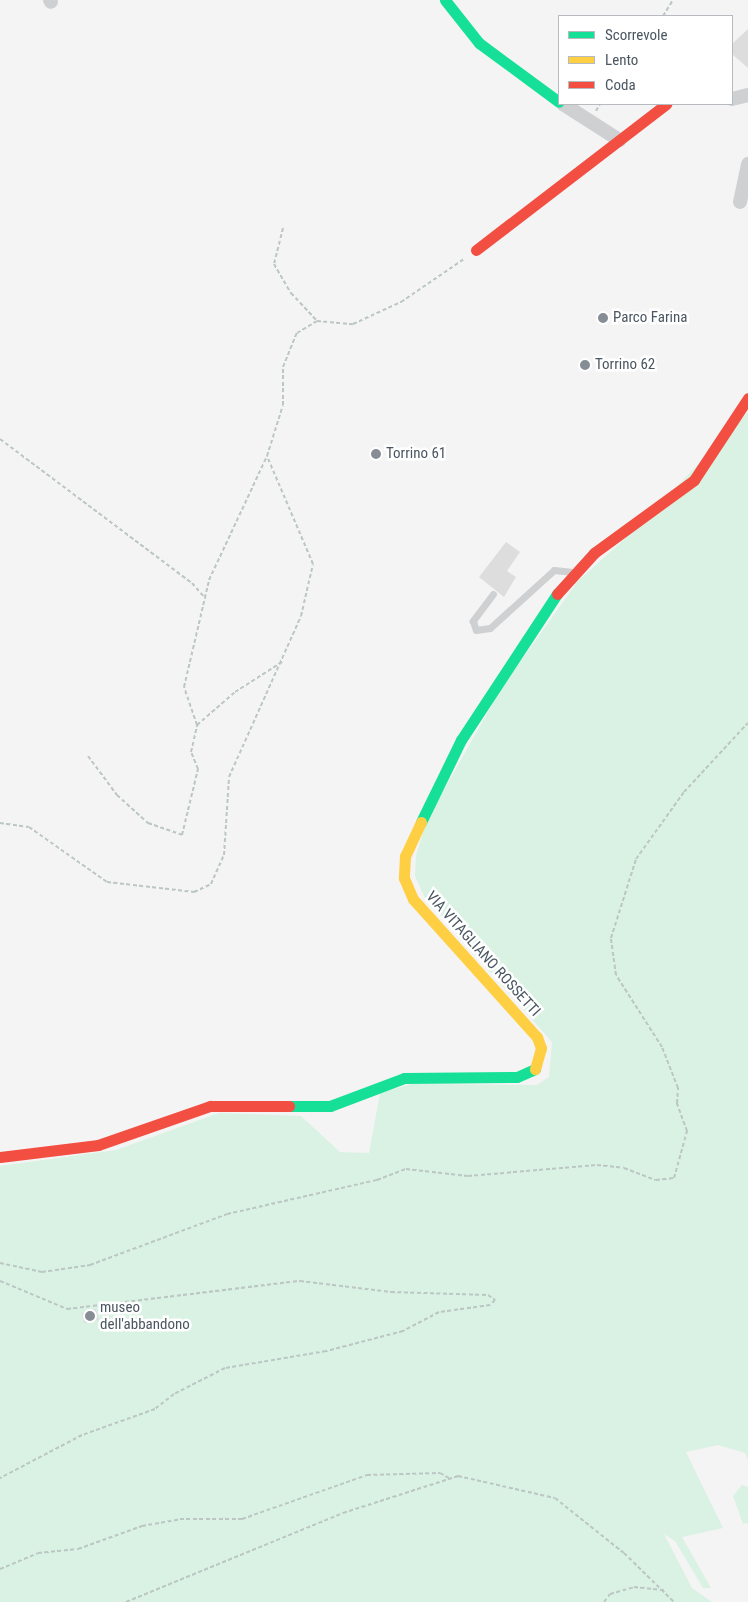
<!DOCTYPE html>
<html>
<head>
<meta charset="utf-8">
<style>
  body { margin:0 }
  #map { position:relative; width:748px; height:1602px; overflow:hidden; background:#f4f4f4; font-family:"Roboto Condensed",sans-serif }
  div>[style] { position:absolute }
  [style*='--x'] { left:calc(var(--x)*1px); top:calc(var(--y)*1px); width:calc(var(--w)*1px); rotate:calc(var(--a)*1deg) }
  .green>* { inset:0; background:#d9f2e3 }
  .building>* { inset:0; background:#ddddde; transform-origin:0 0 }
  .path>* { height:2px; margin-top:-1px; transform-origin:0; background:repeating-linear-gradient(90deg,#bcc7c4 0 4px,transparent 0 6.5px) }
  .lane>* { height:7px; margin:-3.5px; padding:0 3.5px; transform-origin:3.5px; border-radius:3.5px; background:#ced0d2 }
  .street>* { height:14px; margin:-7px; padding:0 7px; transform-origin:7px; border-radius:7px; background:#ced0d2 }
  .fast>* { height:11px; margin:-5.5px; padding:0 5.5px; transform-origin:5.5px; border-radius:5.5px; background:#16e098 }
  .slow>* { height:11px; margin:-5.5px; padding:0 5.5px; transform-origin:5.5px; border-radius:5.5px; background:#ffcf43 }
  .jam>* { height:11px; margin:-5.5px; padding:0 5.5px; transform-origin:5.5px; border-radius:5.5px; background:#f24e42 }
  .dots>* { width:14px; height:14px; translate:-50% -50%; box-sizing:border-box; border:2px solid #fff; border-radius:50% }
  span { translate:-50% -50%; white-space:nowrap; text-align:center; line-height:1.15; -webkit-text-stroke:5px #fff; paint-order:stroke }
  .poi-label { font-size:15px; color:#4a5661 }
  .left { translate:0 -50%; text-align:left }
  .street-label { font-size:15px; color:#4a5661 }
  .legend { position:absolute; left:558px; top:15px; width:175px; height:90px; box-sizing:border-box; background:#fff; border:1px solid #b7bbc0; margin:0; padding:6px 9px; list-style:none; font-size:15px; color:#4a5661 }
  .legend li { display:flex; align-items:center; gap:10px; height:25px }
  .legend b { width:25px; border:1px solid #b7bbc0 }
</style>
</head>
<body>
<div id="map">
  <div class="green">
    <div style="clip-path:polygon(748px 412px,748px 1460px,745px 1453px,718px 1445px,686px 1452px,723px 1528px,682px 1537px,711px 1588px,703px 1588px,675px 1541px,664px 1534px,692px 1588px,712px 1602px,0 1602px,0 1166px,116px 1150px,219px 1113px,301px 1116px,340px 1152px,369px 1153px,380px 1093px,412px 1084px,537px 1085px,549px 1077px,552px 1042px,425px 898px,415px 876px,416px 855px,427px 820px,502px 687px,578px 581px,639px 526px)"></div>
    <div style="clip-path:polygon(742px 1485px,748px 1487px,748px 1523px,743px 1524px,733px 1496px)"></div>
  </div>
  <div class="building">
    <div style="clip-path:polygon(748px 29px,748px 68px,732px 54px,732px 44px)"></div>
    <div style="clip-path:polygon(506px 542px,520px 552px,507px 571px,516px 577px,504px 597px,479px 577px)"></div>
    <div style="left:116px;top:1302px;width:12px;height:15px;rotate:81deg"></div>
    <div style="left:96px;top:1309px;width:11px;height:15px;rotate:75deg"></div>
  </div>
  <div class="path">
    <div style="--x:663;--y:16;--w:19;--a:-58"></div>
    <div style="--x:596;--y:111;--w:8;--a:-60"></div>
    <div style="--x:283;--y:228;--w:37;--a:104"></div>
    <div style="--x:274;--y:264;--w:34;--a:60"></div>
    <div style="--x:291;--y:293;--w:38;--a:47"></div>
    <div style="--x:0;--y:439;--w:240;--a:36.9"></div>
    <div style="--x:192;--y:583;--w:20;--a:49"></div>
    <div style="--x:197;--y:725;--w:40;--a:-108.9"></div>
    <div style="--x:184;--y:687;--w:110;--a:-76.8"></div>
    <div style="--x:209;--y:580;--w:137;--a:-64.9"></div>
    <div style="--x:267;--y:456;--w:53;--a:-72.6"></div>
    <div style="--x:283;--y:405;--w:38;--a:-90"></div>
    <div style="--x:283;--y:367;--w:37;--a:-68"></div>
    <div style="--x:297;--y:333;--w:23;--a:-31"></div>
    <div style="--x:317;--y:321;--w:36;--a:5"></div>
    <div style="--x:353;--y:324;--w:53;--a:-24.6"></div>
    <div style="--x:401;--y:302;--w:76;--a:-34.3"></div>
    <div style="--x:88;--y:756;--w:49;--a:53.4"></div>
    <div style="--x:117;--y:795;--w:42;--a:42.1"></div>
    <div style="--x:148;--y:823;--w:36;--a:19"></div>
    <div style="--x:182;--y:835;--w:68;--a:-76.4"></div>
    <div style="--x:198;--y:769;--w:18;--a:-112"></div>
    <div style="--x:191;--y:752;--w:28;--a:-77"></div>
    <div style="--x:197;--y:725;--w:50;--a:-41"></div>
    <div style="--x:235;--y:692;--w:56;--a:-32.6"></div>
    <div style="--x:0;--y:823;--w:29;--a:8"></div>
    <div style="--x:29;--y:827;--w:95;--a:35.2"></div>
    <div style="--x:107;--y:882;--w:88;--a:6.6"></div>
    <div style="--x:194;--y:892;--w:19;--a:-25"></div>
    <div style="--x:211;--y:884;--w:32;--a:-66"></div>
    <div style="--x:224;--y:855;--w:78;--a:-86.3"></div>
    <div style="--x:229;--y:777;--w:176;--a:-65.9"></div>
    <div style="--x:301;--y:616;--w:53;--a:-77"></div>
    <div style="--x:313;--y:564;--w:117;--a:-113.1"></div>
    <div style="--x:0;--y:1263;--w:43;--a:12.1"></div>
    <div style="--x:42;--y:1272;--w:49;--a:-8.3"></div>
    <div style="--x:90;--y:1265;--w:146;--a:-20.4"></div>
    <div style="--x:227;--y:1214;--w:154;--a:-12.8"></div>
    <div style="--x:377;--y:1180;--w:31;--a:-21"></div>
    <div style="--x:406;--y:1169;--w:62;--a:6.4"></div>
    <div style="--x:468;--y:1176;--w:129;--a:-4.9"></div>
    <div style="--x:597;--y:1165;--w:27;--a:6"></div>
    <div style="--x:624;--y:1168;--w:34;--a:21"></div>
    <div style="--x:656;--y:1180;--w:18;--a:-6"></div>
    <div style="--x:674;--y:1178;--w:49;--a:-74.5"></div>
    <div style="--x:687;--y:1131;--w:30;--a:-110"></div>
    <div style="--x:677;--y:1103;--w:15;--a:-86"></div>
    <div style="--x:678;--y:1088;--w:44;--a:-111.3"></div>
    <div style="--x:662;--y:1047;--w:85;--a:-122.6"></div>
    <div style="--x:616;--y:975;--w:37;--a:-98"></div>
    <div style="--x:611;--y:938;--w:83;--a:-72.4"></div>
    <div style="--x:636;--y:859;--w:82;--a:-54.4"></div>
    <div style="--x:684;--y:792;--w:94;--a:-47.2"></div>
    <div style="--x:0;--y:1281;--w:73;--a:22.7"></div>
    <div style="--x:67;--y:1309;--w:235;--a:-6.9"></div>
    <div style="--x:300;--y:1281;--w:92;--a:6.9"></div>
    <div style="--x:391;--y:1292;--w:97;--a:1.8"></div>
    <div style="--x:488;--y:1295;--w:9;--a:36"></div>
    <div style="--x:495;--y:1300;--w:7;--a:135"></div>
    <div style="--x:490;--y:1305;--w:51;--a:172.2"></div>
    <div style="--x:439;--y:1312;--w:41;--a:152.2"></div>
    <div style="--x:403;--y:1331;--w:80;--a:165.4"></div>
    <div style="--x:326;--y:1351;--w:102;--a:170.4"></div>
    <div style="--x:225;--y:1368;--w:57;--a:153"></div>
    <div style="--x:174;--y:1394;--w:24;--a:142"></div>
    <div style="--x:155;--y:1409;--w:77;--a:160.4"></div>
    <div style="--x:82;--y:1435;--w:93;--a:152.3"></div>
    <div style="--x:0;--y:1569;--w:41;--a:-22.8"></div>
    <div style="--x:38;--y:1553;--w:40;--a:-5.7"></div>
    <div style="--x:78;--y:1549;--w:68;--a:-19.8"></div>
    <div style="--x:142;--y:1526;--w:39;--a:-10"></div>
    <div style="--x:180;--y:1519;--w:62;--a:0"></div>
    <div style="--x:242;--y:1519;--w:133;--a:-19.4"></div>
    <div style="--x:367;--y:1475;--w:73;--a:-1.6"></div>
    <div style="--x:440;--y:1473;--w:10;--a:29"></div>
    <div style="--x:126;--y:1602;--w:235;--a:-22.3"></div>
    <div style="--x:343;--y:1513;--w:121;--a:-17.8"></div>
    <div style="--x:458;--y:1476;--w:99;--a:12.8"></div>
    <div style="--x:555;--y:1498;--w:88;--a:38.6"></div>
    <div style="--x:624;--y:1553;--w:70;--a:44.4"></div>
    <div style="--x:604;--y:1602;--w:10;--a:-53"></div>
    <div style="--x:610;--y:1594;--w:25;--a:-16"></div>
    <div style="--x:634;--y:1587;--w:31;--a:6"></div>
  </div>
  <div class="lane">
    <div style="--x:493;--y:594;--w:34;--a:127"></div>
    <div style="--x:473;--y:621;--w:9;--a:72"></div>
    <div style="--x:476;--y:630;--w:14;--a:-8"></div>
    <div style="--x:490;--y:628;--w:86;--a:-42.2"></div>
    <div style="--x:554;--y:570;--w:19;--a:6"></div>
  </div>
  <div class="street">
    <div style="--x:50;--y:0;--w:2;--a:63"></div>
    <div style="--x:732;--y:99;--w:16;--a:-14"></div>
    <div style="--x:563;--y:104;--w:67;--a:32.7"></div>
    <div style="--x:740;--y:202;--w:39;--a:-78"></div>
  </div>
  <div class="fast">
    <div style="--x:445;--y:0;--w:55;--a:51.7"></div>
    <div style="--x:479;--y:43;--w:99;--a:36.4"></div>
    <div style="--x:421;--y:822;--w:91;--a:-64"></div>
    <div style="--x:461;--y:740;--w:175;--a:-56.7"></div>
    <div style="--x:289;--y:1106;--w:41;--a:0"></div>
    <div style="--x:330;--y:1106;--w:79;--a:-20.7"></div>
    <div style="--x:404;--y:1078;--w:113;--a:-0.5"></div>
    <div style="--x:517;--y:1077;--w:20;--a:-24"></div>
  </div>
  <div class="slow">
    <div style="--x:421;--y:822;--w:38;--a:115"></div>
    <div style="--x:405;--y:856;--w:22;--a:93"></div>
    <div style="--x:404;--y:878;--w:23;--a:67"></div>
    <div style="--x:413;--y:899;--w:186;--a:48.1"></div>
    <div style="--x:537;--y:1037;--w:12;--a:70"></div>
    <div style="--x:541;--y:1048;--w:22;--a:106"></div>
  </div>
  <div class="jam">
    <div style="--x:476;--y:250;--w:240;--a:-37.5"></div>
    <div style="--x:557;--y:594;--w:55;--a:-47.9"></div>
    <div style="--x:594;--y:553;--w:124;--a:-36.1"></div>
    <div style="--x:694;--y:480;--w:98;--a:-56.6"></div>
    <div style="--x:0;--y:1157;--w:99;--a:-7"></div>
    <div style="--x:98;--y:1145;--w:119;--a:-19.2"></div>
    <div style="--x:210;--y:1106;--w:79;--a:0"></div>
  </div>
  <div class="dots">
    <div style="left:603px;top:318px;background:#868d94"></div>
    <div style="left:585px;top:365px;background:#868d94"></div>
    <div style="left:376px;top:454px;background:#868d94"></div>
    <div style="left:90px;top:1316px;background:#868d94"></div>
  </div>
  <div class="poi-label">
    <span class="left" style="left:613px;top:318px">Parco Farina</span>
    <span class="left" style="left:595px;top:365px">Torrino 62</span>
    <span class="left" style="left:386px;top:454px">Torrino 61</span>
    <span class="left" style="left:100px;top:1316px">museo<br>dell'abbandono</span>
  </div>
  <div class="street-label">
    <span style="left:483px;top:954px;rotate:48deg">VIA VITAGLIANO ROSSETTI</span>
  </div>
  <ul class="legend">
  <li><b style="height:6px;background:#16e098"></b>Scorrevole</li>
  <li><b style="height:6px;background:#ffcf43"></b>Lento</li>
  <li><b style="height:6px;background:#f24e42"></b>Coda</li>
  </ul>
</div>
</body>
</html>
